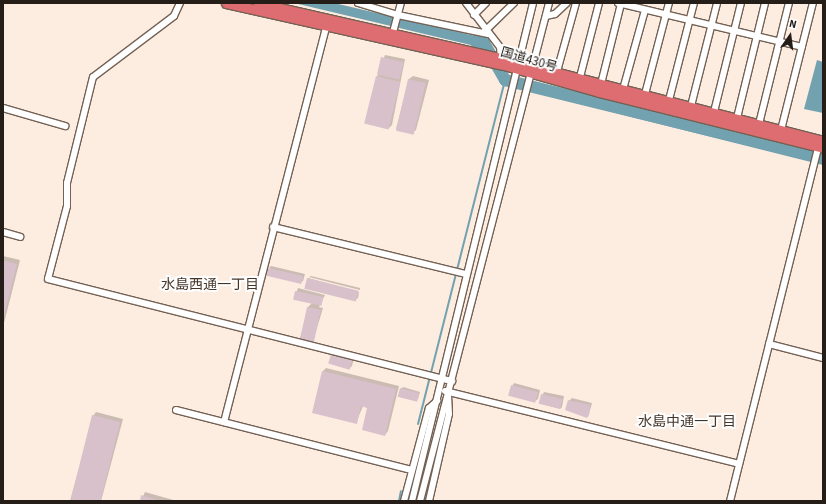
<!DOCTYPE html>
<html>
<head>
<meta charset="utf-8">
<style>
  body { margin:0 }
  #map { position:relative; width:826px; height:504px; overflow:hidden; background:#fdece0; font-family:"Source Sans 3","Noto Sans JP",sans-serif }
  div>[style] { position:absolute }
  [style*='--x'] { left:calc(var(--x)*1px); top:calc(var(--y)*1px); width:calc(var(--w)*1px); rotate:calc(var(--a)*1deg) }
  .water>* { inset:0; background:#72a1af }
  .shadow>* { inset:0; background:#0003 }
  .stream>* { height:2px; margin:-1px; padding:0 1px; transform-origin:1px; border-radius:1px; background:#72a1af }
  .river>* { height:12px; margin:-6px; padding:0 6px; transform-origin:6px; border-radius:6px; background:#72a1af }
  .building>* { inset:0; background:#d9c1cc; transform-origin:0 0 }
  .roads { filter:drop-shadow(1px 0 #736154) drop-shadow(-1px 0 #736154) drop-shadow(0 1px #736154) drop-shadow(0 -1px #736154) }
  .minor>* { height:6px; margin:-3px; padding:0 3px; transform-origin:3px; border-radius:3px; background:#fff }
  .highway>* { height:9px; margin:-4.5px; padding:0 4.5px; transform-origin:4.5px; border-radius:4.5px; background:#dd6d70 }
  span { translate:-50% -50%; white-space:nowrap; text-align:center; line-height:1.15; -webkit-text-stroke:4px #fdfdfd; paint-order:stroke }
  .street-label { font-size:13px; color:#241d18 }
  .neighbourhood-label { font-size:14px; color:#46362a }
  .frame { position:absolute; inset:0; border:4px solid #241d18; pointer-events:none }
  .north { position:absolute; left:770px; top:16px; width:40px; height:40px; -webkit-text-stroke:3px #fdfdfd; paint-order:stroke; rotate:14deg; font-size:11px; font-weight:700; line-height:16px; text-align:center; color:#241d18 }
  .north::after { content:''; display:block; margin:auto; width:14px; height:18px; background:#241d18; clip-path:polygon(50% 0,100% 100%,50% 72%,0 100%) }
</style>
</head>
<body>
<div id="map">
  <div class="water">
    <div style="clip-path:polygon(294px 3px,334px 3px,484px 38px,492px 50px)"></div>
    <div style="clip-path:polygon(817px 60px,823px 62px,823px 113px,804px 109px)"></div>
  </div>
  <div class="shadow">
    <div style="clip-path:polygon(385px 55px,405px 59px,392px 125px,388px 129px,377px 77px)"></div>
    <div style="clip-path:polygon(413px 76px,429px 80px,416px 130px,412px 133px,396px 129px,409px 79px)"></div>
    <div style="clip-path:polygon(3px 256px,20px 260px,3px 327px)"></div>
    <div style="clip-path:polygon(271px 266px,305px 274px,303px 281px,300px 283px,269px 268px)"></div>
    <div style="clip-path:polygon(311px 276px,360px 288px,360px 290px,309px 277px)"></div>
    <div style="clip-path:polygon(308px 278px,359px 292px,358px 298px,355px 300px,306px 288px)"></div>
    <div style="clip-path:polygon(298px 288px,325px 295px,319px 307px,323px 308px,313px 341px,300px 338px,308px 307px,312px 303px,294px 299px)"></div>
    <div style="clip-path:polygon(334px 352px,354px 358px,352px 366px,349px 369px,331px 355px)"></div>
    <div style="clip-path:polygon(326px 368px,399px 386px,388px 431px,385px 435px,369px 407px,363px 406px,356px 423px,323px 371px)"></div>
    <div style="clip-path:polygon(514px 383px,540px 390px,538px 399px,535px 401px,512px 386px)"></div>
    <div style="clip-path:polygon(403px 387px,420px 392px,418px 399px,416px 400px,401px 389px)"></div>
    <div style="clip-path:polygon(544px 392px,564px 396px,562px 407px,560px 409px,539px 403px)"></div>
    <div style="clip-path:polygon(572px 398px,592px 403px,589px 414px,569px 401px)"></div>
    <div style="clip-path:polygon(96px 412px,123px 419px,101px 501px,70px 501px,93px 416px)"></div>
    <div style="clip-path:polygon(145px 492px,177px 501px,141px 501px)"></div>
  </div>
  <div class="stream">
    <div style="--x:504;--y:84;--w:329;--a:14.1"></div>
    <div style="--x:418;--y:424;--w:350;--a:-75.8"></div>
    <div style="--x:399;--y:501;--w:10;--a:-79"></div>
  </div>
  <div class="river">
    <div style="--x:475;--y:41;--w:9;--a:13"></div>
    <div style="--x:484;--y:43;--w:43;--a:60.4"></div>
    <div style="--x:505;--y:80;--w:327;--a:13.8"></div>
  </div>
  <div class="building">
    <div style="left:381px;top:57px;width:23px;height:18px;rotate:13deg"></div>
    <div style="left:376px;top:76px;width:25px;height:49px;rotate:14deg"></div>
    <div style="left:408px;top:79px;width:18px;height:53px;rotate:13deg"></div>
    <div style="clip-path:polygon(3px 260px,17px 264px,4px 316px,3px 316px)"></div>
    <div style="left:268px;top:268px;width:36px;height:8px;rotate:13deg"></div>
    <div style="left:307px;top:278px;width:53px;height:11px;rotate:14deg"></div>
    <div style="left:295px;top:291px;width:29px;height:9px;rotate:12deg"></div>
    <div style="left:307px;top:307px;width:14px;height:33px;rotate:12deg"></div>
    <div style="left:331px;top:354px;width:22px;height:10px;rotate:16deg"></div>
    <div style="clip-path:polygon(322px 371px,396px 389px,385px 436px,362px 430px,367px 408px,361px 406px,357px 424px,312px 413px)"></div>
    <div style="left:511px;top:385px;width:28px;height:11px;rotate:15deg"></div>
    <div style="left:400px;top:388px;width:20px;height:9px;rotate:15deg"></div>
    <div style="left:541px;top:394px;width:22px;height:10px;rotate:13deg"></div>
    <div style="clip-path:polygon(568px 400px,590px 405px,589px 415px,587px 418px,565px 410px)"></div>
    <div style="left:92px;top:415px;width:29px;height:89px;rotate:14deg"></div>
    <div style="clip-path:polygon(141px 495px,160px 501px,140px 501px)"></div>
  </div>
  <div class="roads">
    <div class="minor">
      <div style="--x:180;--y:3;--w:14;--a:115"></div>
      <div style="--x:174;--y:16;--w:101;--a:143"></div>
      <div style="--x:93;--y:77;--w:109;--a:103.8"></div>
      <div style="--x:67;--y:183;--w:23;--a:90"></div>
      <div style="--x:67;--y:206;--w:75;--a:104.6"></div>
      <div style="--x:48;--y:279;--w:417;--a:14.2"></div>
      <div style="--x:358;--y:3;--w:42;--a:16.7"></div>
      <div style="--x:398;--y:15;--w:92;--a:11.9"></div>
      <div style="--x:466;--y:3;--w:56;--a:52.3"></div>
      <div style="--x:500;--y:47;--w:11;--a:85"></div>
      <div style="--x:618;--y:3;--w:189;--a:13.4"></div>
      <div style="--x:474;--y:15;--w:17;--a:-45"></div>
      <div style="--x:546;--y:16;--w:9;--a:-13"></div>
      <div style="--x:555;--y:14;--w:16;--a:-43"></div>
      <div style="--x:485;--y:31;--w:40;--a:-44"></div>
      <div style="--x:392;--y:36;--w:34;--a:-75"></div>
      <div style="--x:556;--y:75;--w:75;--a:-74.5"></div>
      <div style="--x:579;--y:81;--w:81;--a:-75.6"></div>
      <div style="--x:600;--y:88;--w:87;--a:-76"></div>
      <div style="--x:622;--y:93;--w:86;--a:-74.5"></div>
      <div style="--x:644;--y:98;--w:98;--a:-75.3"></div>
      <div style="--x:668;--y:104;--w:104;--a:-75.6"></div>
      <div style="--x:3;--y:108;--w:65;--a:16.2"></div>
      <div style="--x:690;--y:110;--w:110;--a:-75.8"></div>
      <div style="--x:713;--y:116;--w:116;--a:-76.1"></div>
      <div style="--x:736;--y:122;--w:122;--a:-76.3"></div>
      <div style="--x:758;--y:128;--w:129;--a:-76.1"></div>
      <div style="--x:780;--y:134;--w:135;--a:-75.9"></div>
      <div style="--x:273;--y:227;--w:199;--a:13.7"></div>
      <div style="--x:3;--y:232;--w:18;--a:16"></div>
      <div style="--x:769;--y:344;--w:56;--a:14.5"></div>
      <div style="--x:445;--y:391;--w:303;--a:13.9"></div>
      <div style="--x:176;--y:410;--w:243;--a:14.3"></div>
      <div style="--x:224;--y:422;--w:412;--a:-75.5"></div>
      <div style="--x:404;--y:501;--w:96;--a:-75"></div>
      <div style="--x:429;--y:408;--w:11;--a:-41"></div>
      <div style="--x:412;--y:501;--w:512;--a:-76.34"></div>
      <div style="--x:420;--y:501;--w:514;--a:-75.48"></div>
      <div style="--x:429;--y:501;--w:89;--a:-77.1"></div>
      <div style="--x:449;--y:414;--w:20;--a:-93"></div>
      <div style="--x:730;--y:501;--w:368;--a:-76"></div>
    </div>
    <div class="highway">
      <div style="--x:226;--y:3;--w:281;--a:12.6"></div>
      <div style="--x:500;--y:64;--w:103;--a:15.8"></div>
      <div style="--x:599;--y:92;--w:231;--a:14"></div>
      <div style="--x:258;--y:3;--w:244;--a:12.8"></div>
      <div style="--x:496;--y:57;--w:338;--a:14.4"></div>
    </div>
  </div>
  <div class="street-label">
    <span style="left:529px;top:60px;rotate:16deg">国道430号</span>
  </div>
  <div class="neighbourhood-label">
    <span style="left:210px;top:285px">水島西通一丁目</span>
    <span style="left:687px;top:422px">水島中通一丁目</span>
  </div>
  <div class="frame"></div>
  <div class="north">N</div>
</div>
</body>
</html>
